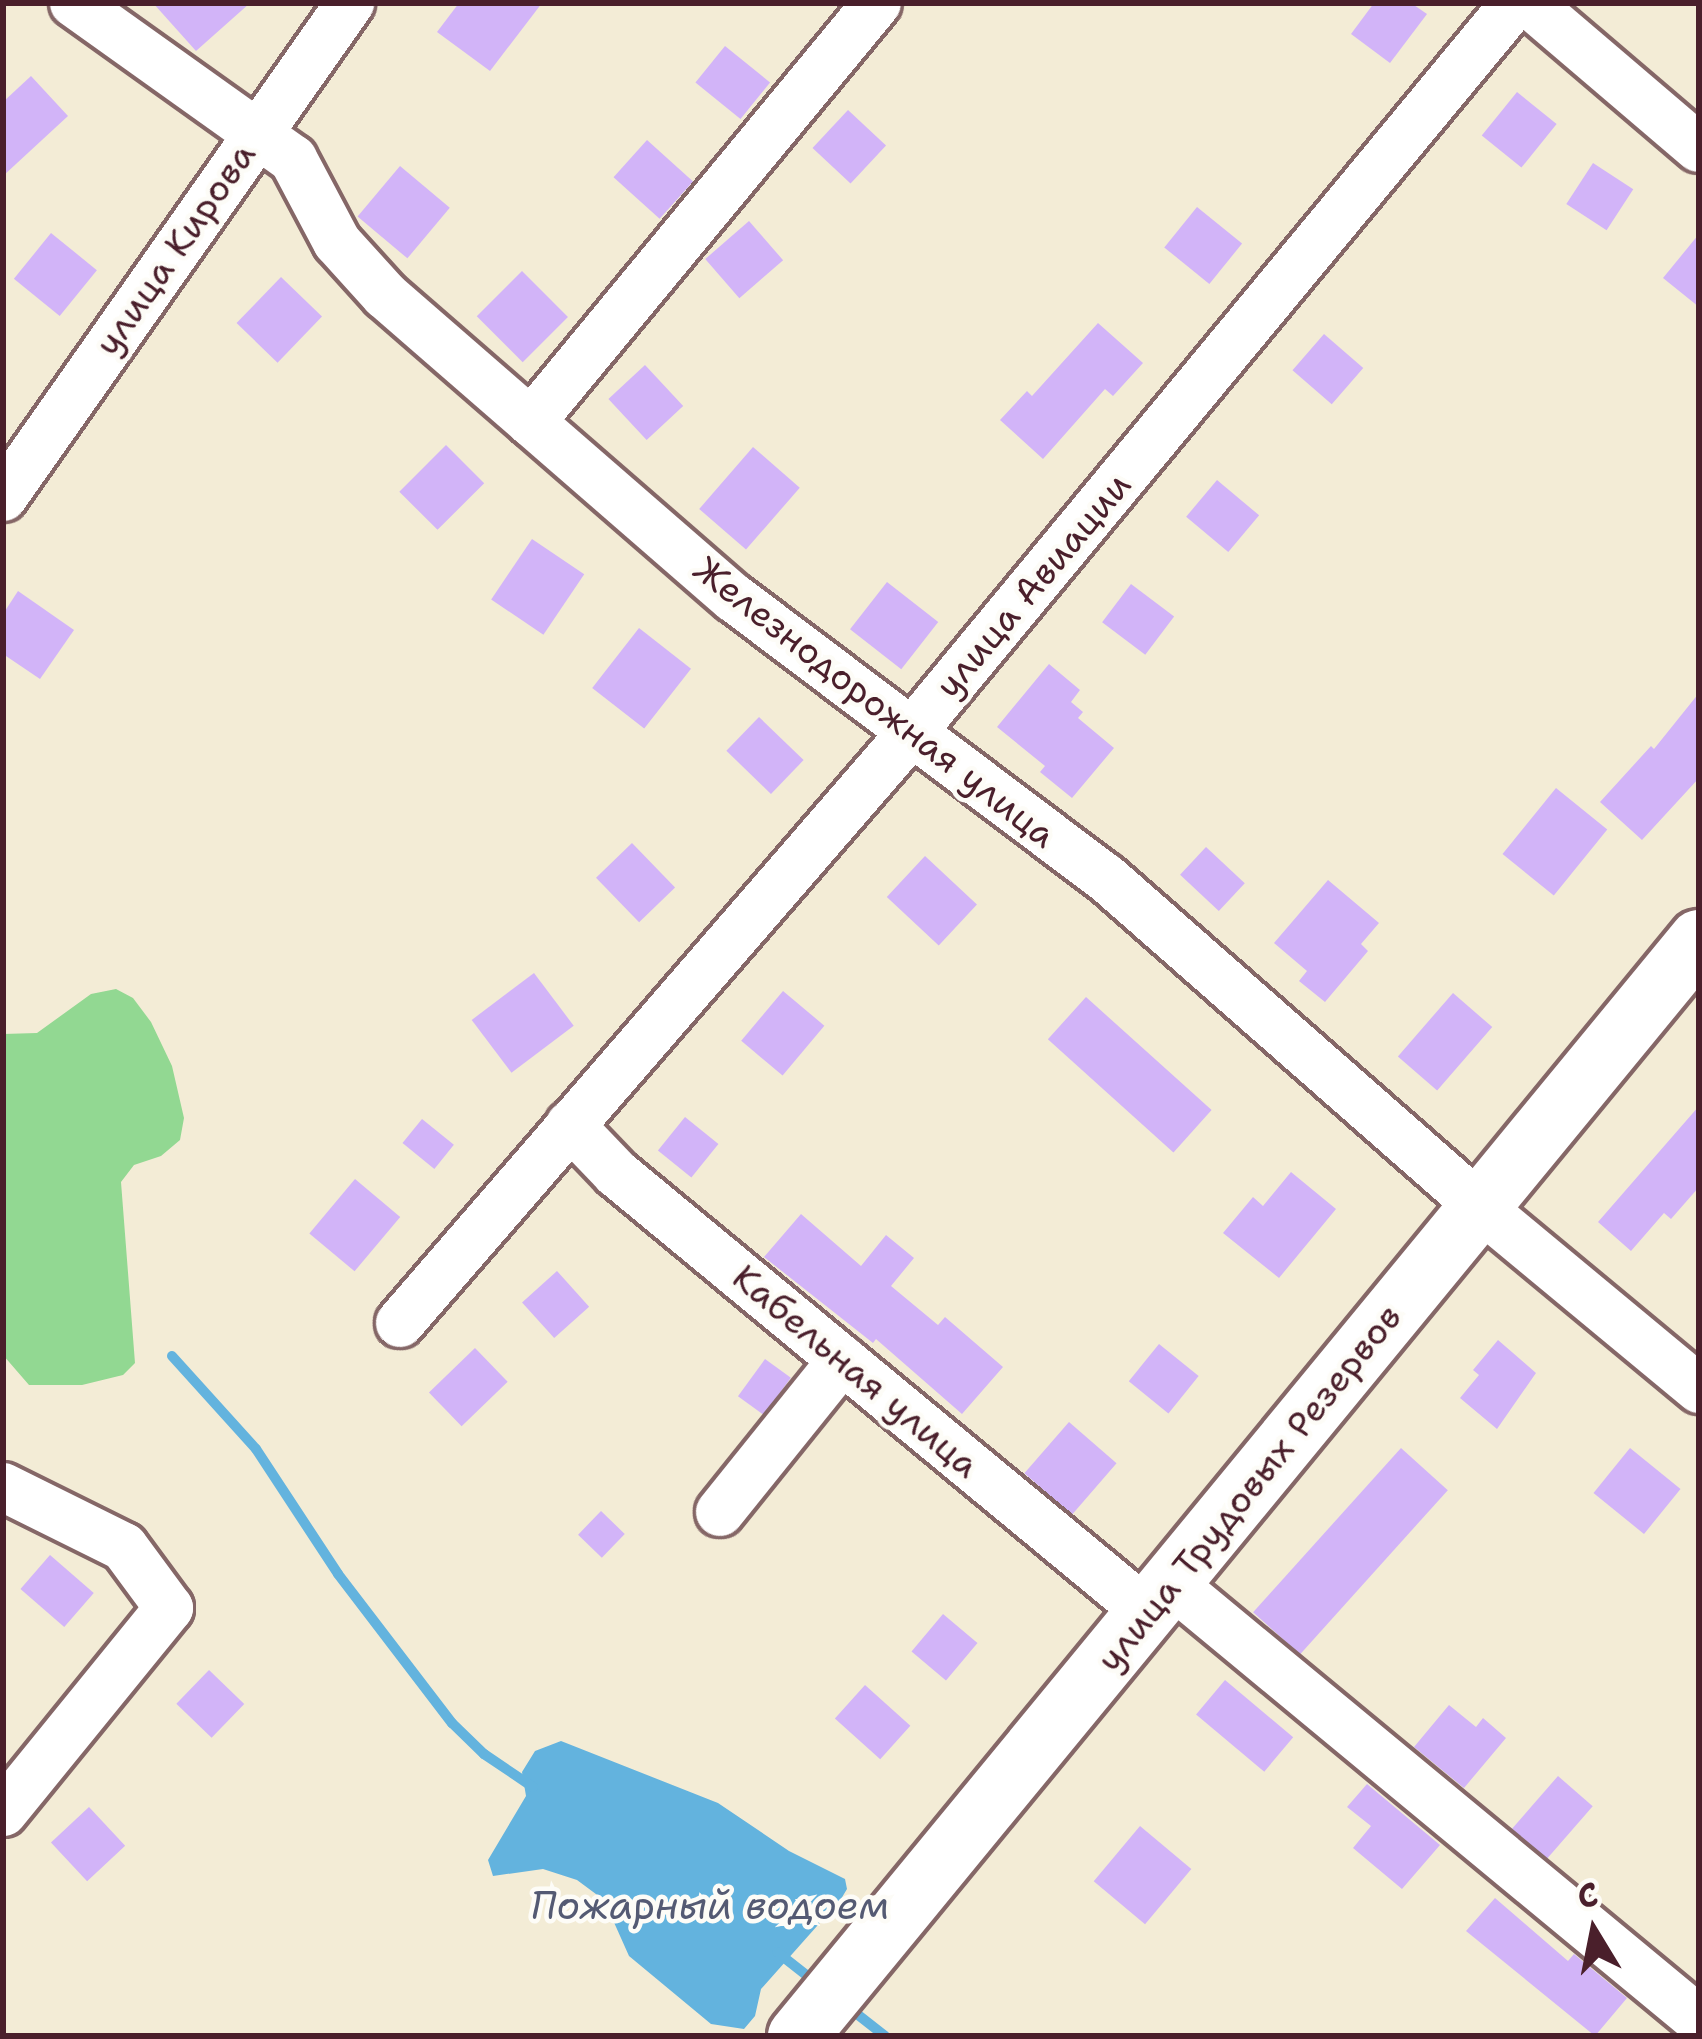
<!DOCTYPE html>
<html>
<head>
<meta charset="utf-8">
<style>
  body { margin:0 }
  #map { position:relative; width:1702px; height:2039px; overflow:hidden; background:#f3ecd6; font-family:"Shantell Sans",sans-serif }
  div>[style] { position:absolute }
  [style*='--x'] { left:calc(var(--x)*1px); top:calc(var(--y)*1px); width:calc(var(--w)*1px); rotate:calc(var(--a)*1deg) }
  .green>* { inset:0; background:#92d892 }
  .water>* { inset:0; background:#63b3de }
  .stream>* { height:10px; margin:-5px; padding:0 5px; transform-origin:5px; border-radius:5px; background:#63b3de }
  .building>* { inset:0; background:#d2b4f8; transform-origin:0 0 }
  .roads { filter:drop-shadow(3px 0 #856767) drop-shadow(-3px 0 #856767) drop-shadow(0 3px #856767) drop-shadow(0 -3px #856767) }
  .minor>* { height:48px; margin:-24px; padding:0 24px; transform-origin:24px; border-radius:24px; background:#fff }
  .major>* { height:60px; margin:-30px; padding:0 30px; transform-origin:30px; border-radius:30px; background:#fff }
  span { translate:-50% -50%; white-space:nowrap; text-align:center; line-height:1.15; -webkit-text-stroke:9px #fdfcf7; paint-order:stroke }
  .street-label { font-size:36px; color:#4a1f2b }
  .water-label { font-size:39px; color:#545a73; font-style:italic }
  .frame { position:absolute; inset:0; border:6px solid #4a1f2b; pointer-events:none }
  .north { position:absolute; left:1534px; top:1871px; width:120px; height:120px; -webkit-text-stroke:9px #fdfcf7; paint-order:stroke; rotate:350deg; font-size:33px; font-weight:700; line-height:48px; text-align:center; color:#4a1f2b }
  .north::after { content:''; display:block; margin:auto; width:42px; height:54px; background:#4a1f2b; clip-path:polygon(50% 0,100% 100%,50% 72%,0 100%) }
</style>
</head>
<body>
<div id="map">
  <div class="green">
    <div style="clip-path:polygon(116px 989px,133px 998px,151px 1022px,172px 1066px,184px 1118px,180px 1140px,161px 1156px,134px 1165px,121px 1182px,135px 1363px,123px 1375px,82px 1385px,29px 1385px,3px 1355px,3px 1034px,37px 1033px,91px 994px)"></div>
  </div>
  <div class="water">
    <div style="clip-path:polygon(561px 1741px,718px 1803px,789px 1851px,845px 1879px,847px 1889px,841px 1899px,761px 1989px,755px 2016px,744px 2029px,711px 2024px,629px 1956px,604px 1900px,577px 1880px,543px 1869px,493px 1876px,488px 1860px,526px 1796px,522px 1772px,535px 1751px)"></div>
  </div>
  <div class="stream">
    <div style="--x:172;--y:1356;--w:125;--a:47.9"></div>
    <div style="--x:256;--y:1449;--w:149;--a:56.7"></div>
    <div style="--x:338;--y:1574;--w:188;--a:52.6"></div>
    <div style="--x:452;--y:1723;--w:45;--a:44.1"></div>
    <div style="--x:484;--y:1754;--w:59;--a:34"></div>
    <div style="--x:777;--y:1952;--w:53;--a:38.2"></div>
    <div style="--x:848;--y:2007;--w:47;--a:38.1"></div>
  </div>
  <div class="building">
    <div style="clip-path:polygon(153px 3px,250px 3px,196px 51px)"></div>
    <div style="clip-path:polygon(459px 3px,542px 3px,490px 71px,437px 32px)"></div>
    <div style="clip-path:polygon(1374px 3px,1411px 3px,1427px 14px,1390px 63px,1351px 34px)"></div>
    <div style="left:725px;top:46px;width:58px;height:47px;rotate:39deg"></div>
    <div style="clip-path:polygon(31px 76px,68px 116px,3px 176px,3px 102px)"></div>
    <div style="left:1517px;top:92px;width:51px;height:56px;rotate:39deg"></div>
    <div style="left:848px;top:110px;width:52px;height:52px;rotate:43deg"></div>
    <div style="left:647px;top:140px;width:62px;height:50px;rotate:42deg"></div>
    <div style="left:1593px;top:163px;width:48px;height:49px;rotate:33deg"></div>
    <div style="left:400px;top:166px;width:65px;height:66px;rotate:40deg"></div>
    <div style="left:1197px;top:207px;width:58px;height:52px;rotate:39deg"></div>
    <div style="left:749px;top:221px;width:52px;height:58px;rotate:49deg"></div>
    <div style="left:51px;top:233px;width:59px;height:59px;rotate:39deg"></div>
    <div style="clip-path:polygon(1699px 234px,1699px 307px,1663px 278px)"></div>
    <div style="left:522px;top:271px;width:65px;height:64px;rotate:45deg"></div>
    <div style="left:281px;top:277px;width:57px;height:64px;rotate:44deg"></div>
    <div style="clip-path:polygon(1098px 323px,1143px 363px,1113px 396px,1105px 389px,1043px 459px,1000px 420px,1027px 391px,1032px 396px)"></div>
    <div style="left:1324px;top:334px;width:52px;height:48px;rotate:41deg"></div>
    <div style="left:645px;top:365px;width:56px;height:50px;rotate:47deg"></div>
    <div style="left:446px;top:445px;width:54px;height:66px;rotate:45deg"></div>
    <div style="left:753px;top:447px;width:62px;height:82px;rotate:41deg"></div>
    <div style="left:1217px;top:480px;width:55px;height:48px;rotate:40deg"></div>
    <div style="left:532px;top:539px;width:63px;height:73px;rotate:34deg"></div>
    <div style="left:887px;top:582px;width:65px;height:60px;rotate:38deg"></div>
    <div style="left:1131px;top:584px;width:54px;height:48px;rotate:37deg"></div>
    <div style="clip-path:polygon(18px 591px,74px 630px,40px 679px,3px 654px,3px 614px)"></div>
    <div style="left:639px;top:628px;width:66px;height:76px;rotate:38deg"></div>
    <div style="clip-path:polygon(1049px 664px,1080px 690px,1071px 702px,1083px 712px,1078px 718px,1114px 748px,1072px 798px,1040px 772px,1045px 766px,997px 727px)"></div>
    <div style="clip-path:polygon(1699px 693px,1699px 778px,1642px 840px,1600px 802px,1651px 746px,1654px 749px)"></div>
    <div style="left:759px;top:717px;width:62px;height:47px;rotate:44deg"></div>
    <div style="left:1556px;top:788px;width:66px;height:85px;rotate:39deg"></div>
    <div style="left:632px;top:843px;width:62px;height:50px;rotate:46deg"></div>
    <div style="left:1206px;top:847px;width:53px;height:38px;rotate:43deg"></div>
    <div style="left:925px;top:856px;width:71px;height:56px;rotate:43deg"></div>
    <div style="clip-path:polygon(1328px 880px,1379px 923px,1361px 944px,1368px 951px,1325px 1002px,1299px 981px,1307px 971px,1274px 943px)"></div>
    <div style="left:534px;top:973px;width:66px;height:78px;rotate:53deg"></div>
    <div style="left:783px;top:991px;width:54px;height:65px;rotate:40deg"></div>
    <div style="left:1453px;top:993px;width:52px;height:84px;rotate:41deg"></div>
    <div style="left:1086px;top:997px;width:169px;height:57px;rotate:42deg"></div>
    <div style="clip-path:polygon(1699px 1106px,1699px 1187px,1671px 1219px,1664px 1213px,1631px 1251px,1598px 1222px)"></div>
    <div style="left:685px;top:1117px;width:43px;height:43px;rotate:39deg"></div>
    <div style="left:422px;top:1119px;width:41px;height:31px;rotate:39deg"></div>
    <div style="clip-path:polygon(1291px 1172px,1336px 1209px,1279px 1278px,1223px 1233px,1253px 1197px,1263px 1206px)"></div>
    <div style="left:355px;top:1179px;width:59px;height:71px;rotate:40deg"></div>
    <div style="clip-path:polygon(801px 1214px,861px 1266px,886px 1235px,914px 1258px,891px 1286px,938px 1325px,945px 1317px,1003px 1367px,962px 1414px,876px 1339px,873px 1343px,764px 1257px)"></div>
    <div style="left:557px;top:1271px;width:48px;height:47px;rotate:48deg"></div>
    <div style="clip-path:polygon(1498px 1340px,1536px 1373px,1497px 1429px,1460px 1398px,1479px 1375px,1473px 1370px)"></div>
    <div style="left:1159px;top:1344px;width:51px;height:48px;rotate:39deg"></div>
    <div style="left:475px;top:1348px;width:47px;height:64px;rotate:46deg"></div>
    <div style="left:765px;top:1359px;width:32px;height:46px;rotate:36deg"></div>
    <div style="left:1069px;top:1422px;width:63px;height:68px;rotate:41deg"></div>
    <div style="left:1401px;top:1448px;width:63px;height:221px;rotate:42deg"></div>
    <div style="left:1630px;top:1448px;width:65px;height:58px;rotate:39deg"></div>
    <div style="left:601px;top:1511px;width:33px;height:33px;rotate:44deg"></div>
    <div style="left:50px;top:1555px;width:58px;height:45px;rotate:41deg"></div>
    <div style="left:943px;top:1614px;width:45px;height:49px;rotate:40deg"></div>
    <div style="left:209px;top:1670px;width:49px;height:47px;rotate:44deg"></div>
    <div style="left:1225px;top:1680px;width:89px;height:45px;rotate:40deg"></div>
    <div style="left:865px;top:1685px;width:61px;height:45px;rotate:42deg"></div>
    <div style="clip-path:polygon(1449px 1705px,1476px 1727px,1483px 1718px,1506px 1738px,1464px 1788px,1414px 1747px)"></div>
    <div style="left:1558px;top:1776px;width:46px;height:70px;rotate:41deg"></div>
    <div style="clip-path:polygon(1367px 1784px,1440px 1845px,1402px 1889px,1353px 1848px,1371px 1826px,1347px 1807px)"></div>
    <div style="left:89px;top:1807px;width:53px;height:52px;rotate:47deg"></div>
    <div style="left:1140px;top:1826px;width:67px;height:72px;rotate:40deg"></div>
    <div style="clip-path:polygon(1495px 1898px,1568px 1961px,1574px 1954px,1627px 1998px,1595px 2036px,1466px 1931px)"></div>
  </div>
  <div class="roads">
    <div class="minor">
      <div style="--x:74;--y:3;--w:269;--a:35.5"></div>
      <div style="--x:293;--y:159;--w:94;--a:62.1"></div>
      <div style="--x:337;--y:242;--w:72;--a:47.8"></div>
      <div style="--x:385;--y:295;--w:462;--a:41"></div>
      <div style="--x:734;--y:598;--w:466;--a:37"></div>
      <div style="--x:1106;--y:878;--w:498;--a:41.3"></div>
      <div style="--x:1480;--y:1207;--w:285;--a:39.7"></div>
      <div style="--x:1529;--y:3;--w:223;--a:40.5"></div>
      <div style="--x:531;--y:422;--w:543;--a:-50.45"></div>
      <div style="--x:3;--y:497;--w:604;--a:-54.91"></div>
      <div style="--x:570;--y:1125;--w:66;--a:46.2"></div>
      <div style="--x:616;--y:1173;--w:689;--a:39.58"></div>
      <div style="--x:400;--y:1323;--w:782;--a:-49.1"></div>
      <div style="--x:912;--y:732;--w:946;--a:-50.4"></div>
      <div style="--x:3;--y:1487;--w:135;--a:26.4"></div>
      <div style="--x:124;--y:1547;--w:76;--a:53.6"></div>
      <div style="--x:169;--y:1608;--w:263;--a:129.1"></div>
      <div style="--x:720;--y:1512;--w:195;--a:-51.2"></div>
      <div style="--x:1171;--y:1583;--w:685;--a:39.61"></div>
    </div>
    <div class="major">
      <div style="--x:798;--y:2036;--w:1419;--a:-50.58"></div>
    </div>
  </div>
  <div class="street-label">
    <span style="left:175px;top:249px;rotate:-55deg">улица Кирова</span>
    <span style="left:1033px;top:585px;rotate:-50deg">улица Авиации</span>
    <span style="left:875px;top:702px;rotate:38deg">Железнодорожная улица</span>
    <span style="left:856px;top:1371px;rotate:40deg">Кабельная улица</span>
    <span style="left:1249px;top:1488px;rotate:-51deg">улица Трудовых Резервов</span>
  </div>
  <div class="water-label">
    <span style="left:710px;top:1905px">Пожарный водоем</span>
  </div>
  <div class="frame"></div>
  <div class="north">С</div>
</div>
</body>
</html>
